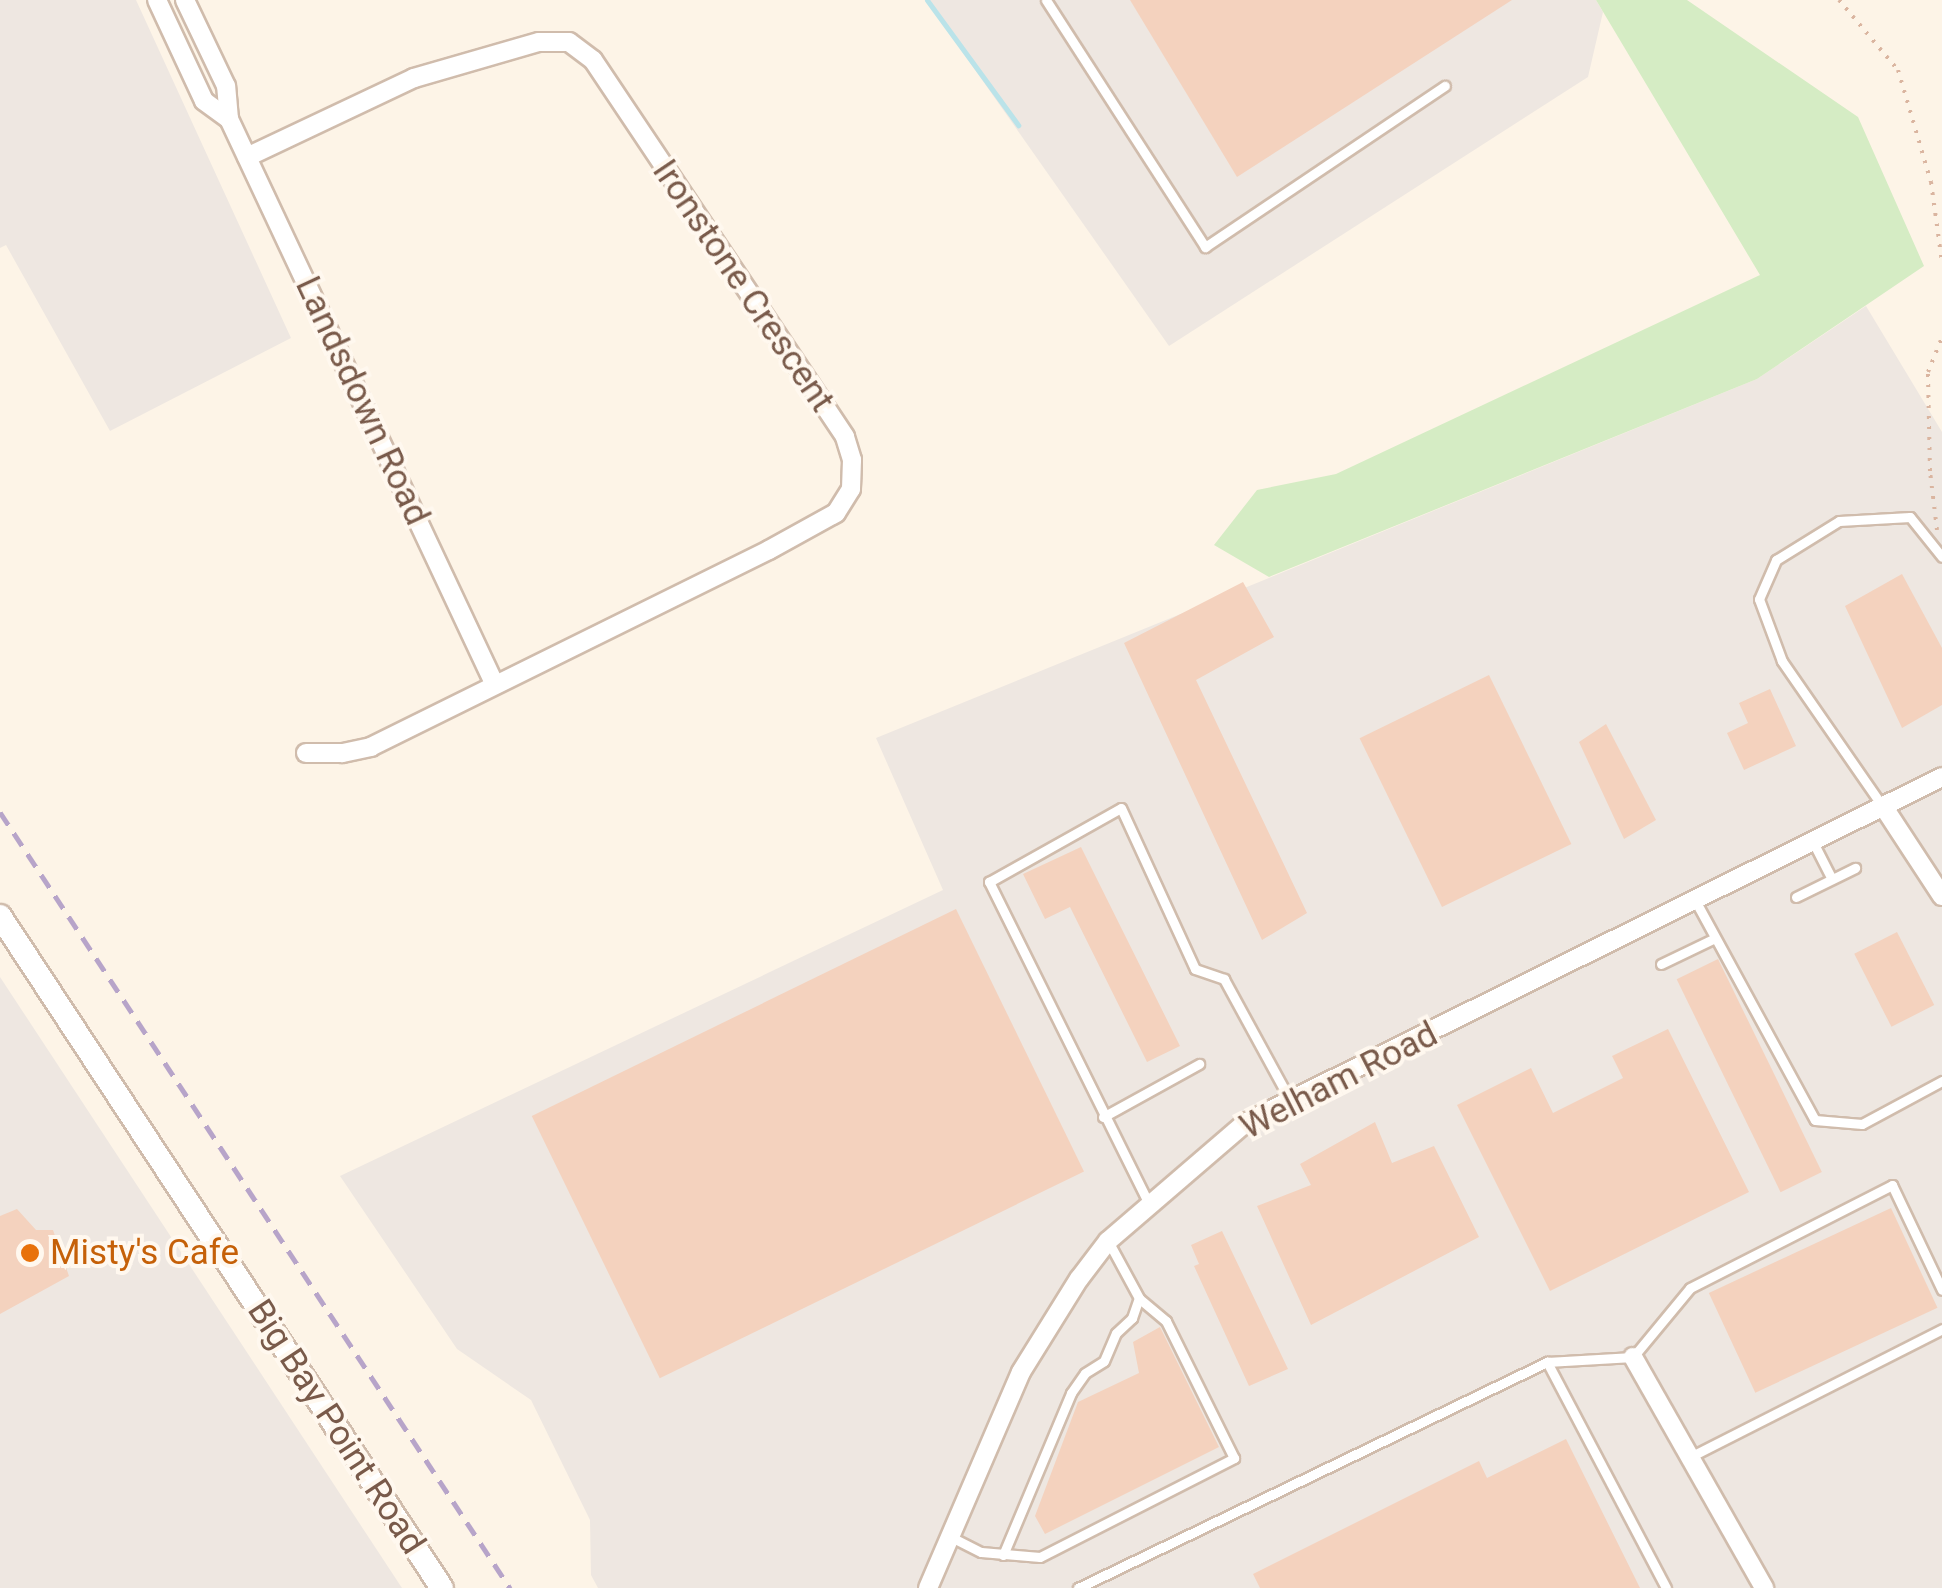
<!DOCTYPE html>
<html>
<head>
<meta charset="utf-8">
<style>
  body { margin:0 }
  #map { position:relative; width:1942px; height:1588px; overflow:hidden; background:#fdf4e7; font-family:Roboto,sans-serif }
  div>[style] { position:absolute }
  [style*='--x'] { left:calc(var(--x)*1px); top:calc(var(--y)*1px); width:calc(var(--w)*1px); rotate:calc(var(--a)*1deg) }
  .industrial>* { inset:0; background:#eee7e1 }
  .green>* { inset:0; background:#d5ecc4 }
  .stream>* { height:5px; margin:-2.5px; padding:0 2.5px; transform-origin:2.5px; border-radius:2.5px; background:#bae3e9 }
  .building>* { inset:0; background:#f4d2be; transform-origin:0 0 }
  .path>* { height:4px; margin-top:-2px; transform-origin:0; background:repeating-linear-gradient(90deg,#dab5a0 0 2.5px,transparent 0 10.5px) }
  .roads { filter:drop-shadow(2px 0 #d0bcac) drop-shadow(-2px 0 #d0bcac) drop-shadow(0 2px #d0bcac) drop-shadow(0 -2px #d0bcac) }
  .service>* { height:9px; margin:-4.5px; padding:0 4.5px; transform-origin:4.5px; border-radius:4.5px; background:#fff }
  .minor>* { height:18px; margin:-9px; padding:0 9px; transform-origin:9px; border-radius:9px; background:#fff }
  .tertiary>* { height:22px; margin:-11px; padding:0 11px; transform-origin:11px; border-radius:11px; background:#fff }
  .rail>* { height:5px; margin-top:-2.5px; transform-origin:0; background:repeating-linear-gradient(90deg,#b7a4c9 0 15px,transparent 0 25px) }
  .dots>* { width:28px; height:28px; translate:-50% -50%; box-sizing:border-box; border:5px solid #fff8ef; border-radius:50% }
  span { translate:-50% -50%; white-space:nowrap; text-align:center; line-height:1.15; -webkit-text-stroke:8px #fff8ef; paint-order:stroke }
  .street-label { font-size:35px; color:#795a4a }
  .food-label { font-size:35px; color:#c56008 }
  .left { translate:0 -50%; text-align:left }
</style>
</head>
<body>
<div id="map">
  <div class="industrial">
    <div style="clip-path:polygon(0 0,136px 0,291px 338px,110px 431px,6px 245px,0 248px)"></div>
    <div style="clip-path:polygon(926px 0,1596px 0,1603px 12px,1588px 77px,1169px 346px)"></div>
    <div style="clip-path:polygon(1866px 306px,1942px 432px,1942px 1588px,598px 1588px,591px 1575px,590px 1520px,531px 1400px,457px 1349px,340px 1176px,943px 890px,876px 738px,1757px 379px)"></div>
    <div style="clip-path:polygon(0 977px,402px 1588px,0 1588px)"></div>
  </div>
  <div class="green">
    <div style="clip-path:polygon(1596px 0,1687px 0,1858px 117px,1924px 266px,1757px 379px,1269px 577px,1214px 545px,1257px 490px,1336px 474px,1760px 275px)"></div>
  </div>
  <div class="stream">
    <div style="--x:927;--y:0;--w:155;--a:53.9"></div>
  </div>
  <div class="building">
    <div style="clip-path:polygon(1130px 0,1512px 0,1237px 177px)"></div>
    <div style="clip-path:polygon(1902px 574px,1942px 648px,1942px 705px,1902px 728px,1845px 606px)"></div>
    <div style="clip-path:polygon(1243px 582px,1274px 637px,1196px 680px,1307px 913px,1262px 940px,1124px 643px)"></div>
    <div style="left:1489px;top:675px;width:188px;height:144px;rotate:64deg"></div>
    <div style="clip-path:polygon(1770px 689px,1796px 746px,1744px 770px,1727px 733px,1748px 723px,1739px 703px)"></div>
    <div style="clip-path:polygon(1606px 724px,1656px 820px,1624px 839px,1579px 742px)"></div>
    <div style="clip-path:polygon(1081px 847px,1180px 1046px,1147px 1062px,1070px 907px,1045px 919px,1023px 874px)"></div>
    <div style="left:956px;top:909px;width:292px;height:472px;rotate:64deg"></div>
    <div style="left:1897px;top:932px;width:82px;height:48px;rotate:63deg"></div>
    <div style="left:1718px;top:959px;width:237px;height:46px;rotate:64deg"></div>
    <div style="clip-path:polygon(1668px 1029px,1749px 1192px,1550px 1291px,1457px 1105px,1531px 1068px,1553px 1113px,1623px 1078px,1612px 1056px)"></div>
    <div style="clip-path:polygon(1375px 1122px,1392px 1163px,1434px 1146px,1479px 1237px,1311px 1325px,1257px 1206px,1311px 1185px,1300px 1164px)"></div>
    <div style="left:1891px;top:1208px;width:110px;height:201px;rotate:65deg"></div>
    <div style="clip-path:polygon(17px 1209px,36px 1230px,53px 1230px,69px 1276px,0 1314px,0 1216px)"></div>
    <div style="clip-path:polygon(1222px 1231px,1288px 1369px,1249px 1386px,1194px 1266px,1199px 1264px,1191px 1245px)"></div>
    <div style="clip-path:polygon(1160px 1327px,1219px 1447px,1045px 1534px,1035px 1516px,1078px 1402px,1139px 1373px,1133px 1342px)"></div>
    <div style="clip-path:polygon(1566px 1439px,1640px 1588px,1260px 1588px,1253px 1574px,1479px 1461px,1487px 1478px)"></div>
  </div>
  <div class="path">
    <div style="--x:1839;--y:0;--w:92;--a:49.9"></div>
    <div style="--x:1898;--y:70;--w:117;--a:73.6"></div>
    <div style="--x:1931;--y:182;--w:81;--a:82.2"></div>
    <div style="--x:1937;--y:530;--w:59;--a:-96.8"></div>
    <div style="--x:1930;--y:471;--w:99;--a:-91.2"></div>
    <div style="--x:1928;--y:372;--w:37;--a:-68"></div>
  </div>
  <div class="roads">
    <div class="service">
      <div style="--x:1046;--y:0;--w:294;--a:57.2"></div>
      <div style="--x:1205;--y:247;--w:289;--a:-33.9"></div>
      <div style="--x:1883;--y:807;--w:178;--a:-124.7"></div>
      <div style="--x:1782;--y:661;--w:66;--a:-110.4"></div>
      <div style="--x:1759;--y:599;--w:43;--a:-66.4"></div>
      <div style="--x:1776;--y:560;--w:74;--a:-31.8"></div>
      <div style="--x:1839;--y:521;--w:71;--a:-3.2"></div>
      <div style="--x:1910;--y:517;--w:51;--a:51.3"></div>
      <div style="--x:1814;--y:844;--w:39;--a:63"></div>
      <div style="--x:1796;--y:897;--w:66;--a:-26.2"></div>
      <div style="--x:1696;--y:902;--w:248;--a:61.4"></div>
      <div style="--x:1815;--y:1120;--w:47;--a:4.9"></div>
      <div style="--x:1862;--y:1124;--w:91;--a:-28.3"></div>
      <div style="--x:1661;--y:964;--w:60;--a:-25.7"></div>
      <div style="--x:1103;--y:1117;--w:110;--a:-28.9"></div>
      <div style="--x:1149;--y:1204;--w:360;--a:-116.4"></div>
      <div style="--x:989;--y:882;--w:151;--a:-29.3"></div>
      <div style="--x:1121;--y:808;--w:177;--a:65.3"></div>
      <div style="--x:1195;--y:969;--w:31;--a:19"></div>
      <div style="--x:1224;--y:979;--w:136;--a:61.4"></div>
      <div style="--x:1547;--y:1362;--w:255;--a:62.2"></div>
      <div style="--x:1690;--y:1457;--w:283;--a:-26.9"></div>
      <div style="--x:953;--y:1538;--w:31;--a:27"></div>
      <div style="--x:981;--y:1552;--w:59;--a:4.8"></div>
      <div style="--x:1040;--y:1557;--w:218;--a:-27"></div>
      <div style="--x:1234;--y:1458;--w:153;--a:-116.4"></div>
      <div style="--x:1166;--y:1321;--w:35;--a:-140"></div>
      <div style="--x:1139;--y:1298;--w:65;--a:-118.5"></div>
      <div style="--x:1003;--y:1555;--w:176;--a:-67.2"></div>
      <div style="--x:1071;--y:1393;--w:24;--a:-55"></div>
      <div style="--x:1085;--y:1373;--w:22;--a:-32"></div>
      <div style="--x:1104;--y:1361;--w:30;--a:-67"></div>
      <div style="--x:1116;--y:1333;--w:22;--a:-43"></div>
      <div style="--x:1132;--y:1318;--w:21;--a:-71"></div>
      <div style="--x:1078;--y:1588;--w:521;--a:-25.73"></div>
      <div style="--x:1547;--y:1362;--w:86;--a:-3.3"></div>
      <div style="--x:1633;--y:1357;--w:89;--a:-50.4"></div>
      <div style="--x:1690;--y:1288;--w:227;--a:-27"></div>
      <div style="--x:1892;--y:1185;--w:116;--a:64.5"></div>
    </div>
    <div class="minor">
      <div style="--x:157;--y:0;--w:111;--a:65"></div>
      <div style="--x:204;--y:101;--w:31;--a:36"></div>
      <div style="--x:229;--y:119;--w:33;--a:-95"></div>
      <div style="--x:226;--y:86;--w:95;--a:-115.5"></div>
      <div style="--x:229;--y:119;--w:623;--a:64.83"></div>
      <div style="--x:247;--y:157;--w:185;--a:-25.3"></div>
      <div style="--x:414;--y:78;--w:130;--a:-16.1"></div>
      <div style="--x:539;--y:42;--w:30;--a:0"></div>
      <div style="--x:569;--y:42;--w:30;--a:37"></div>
      <div style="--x:593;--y:60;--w:453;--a:56.2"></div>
      <div style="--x:845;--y:437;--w:24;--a:73"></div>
      <div style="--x:852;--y:460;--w:29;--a:92"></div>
      <div style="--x:851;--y:489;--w:28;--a:122"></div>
      <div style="--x:836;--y:513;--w:77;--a:151.1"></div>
      <div style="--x:769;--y:550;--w:444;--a:153.7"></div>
      <div style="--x:371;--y:747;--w:30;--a:168"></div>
      <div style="--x:342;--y:753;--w:36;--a:180"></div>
      <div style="--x:1885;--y:809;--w:104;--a:56.8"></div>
      <div style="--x:1633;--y:1357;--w:266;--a:60.4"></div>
      <div style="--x:928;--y:1588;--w:235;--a:-66.7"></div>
      <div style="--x:1021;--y:1372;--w:110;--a:-58.1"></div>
      <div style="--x:1079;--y:1279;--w:48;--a:-52.7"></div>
      <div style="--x:1108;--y:1241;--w:181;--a:-40.7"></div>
      <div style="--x:1245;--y:1123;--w:778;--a:-26.4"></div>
    </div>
    <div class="tertiary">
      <div style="--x:0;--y:916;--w:804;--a:56.67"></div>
    </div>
  </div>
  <div class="rail">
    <div style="--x:0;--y:812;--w:929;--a:56.69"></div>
  </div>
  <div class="dots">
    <div style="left:30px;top:1253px;background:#e8710a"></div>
  </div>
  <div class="street-label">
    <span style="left:743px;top:286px;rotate:56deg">Ironstone Crescent</span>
    <span style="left:362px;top:401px;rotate:65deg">Landsdown Road</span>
    <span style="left:1339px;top:1081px;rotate:-27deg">Welham Road</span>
    <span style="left:336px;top:1427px;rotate:57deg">Big Bay Point Road</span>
  </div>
  <div class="food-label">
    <span class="left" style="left:50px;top:1253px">Misty's Cafe</span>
  </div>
</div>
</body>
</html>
